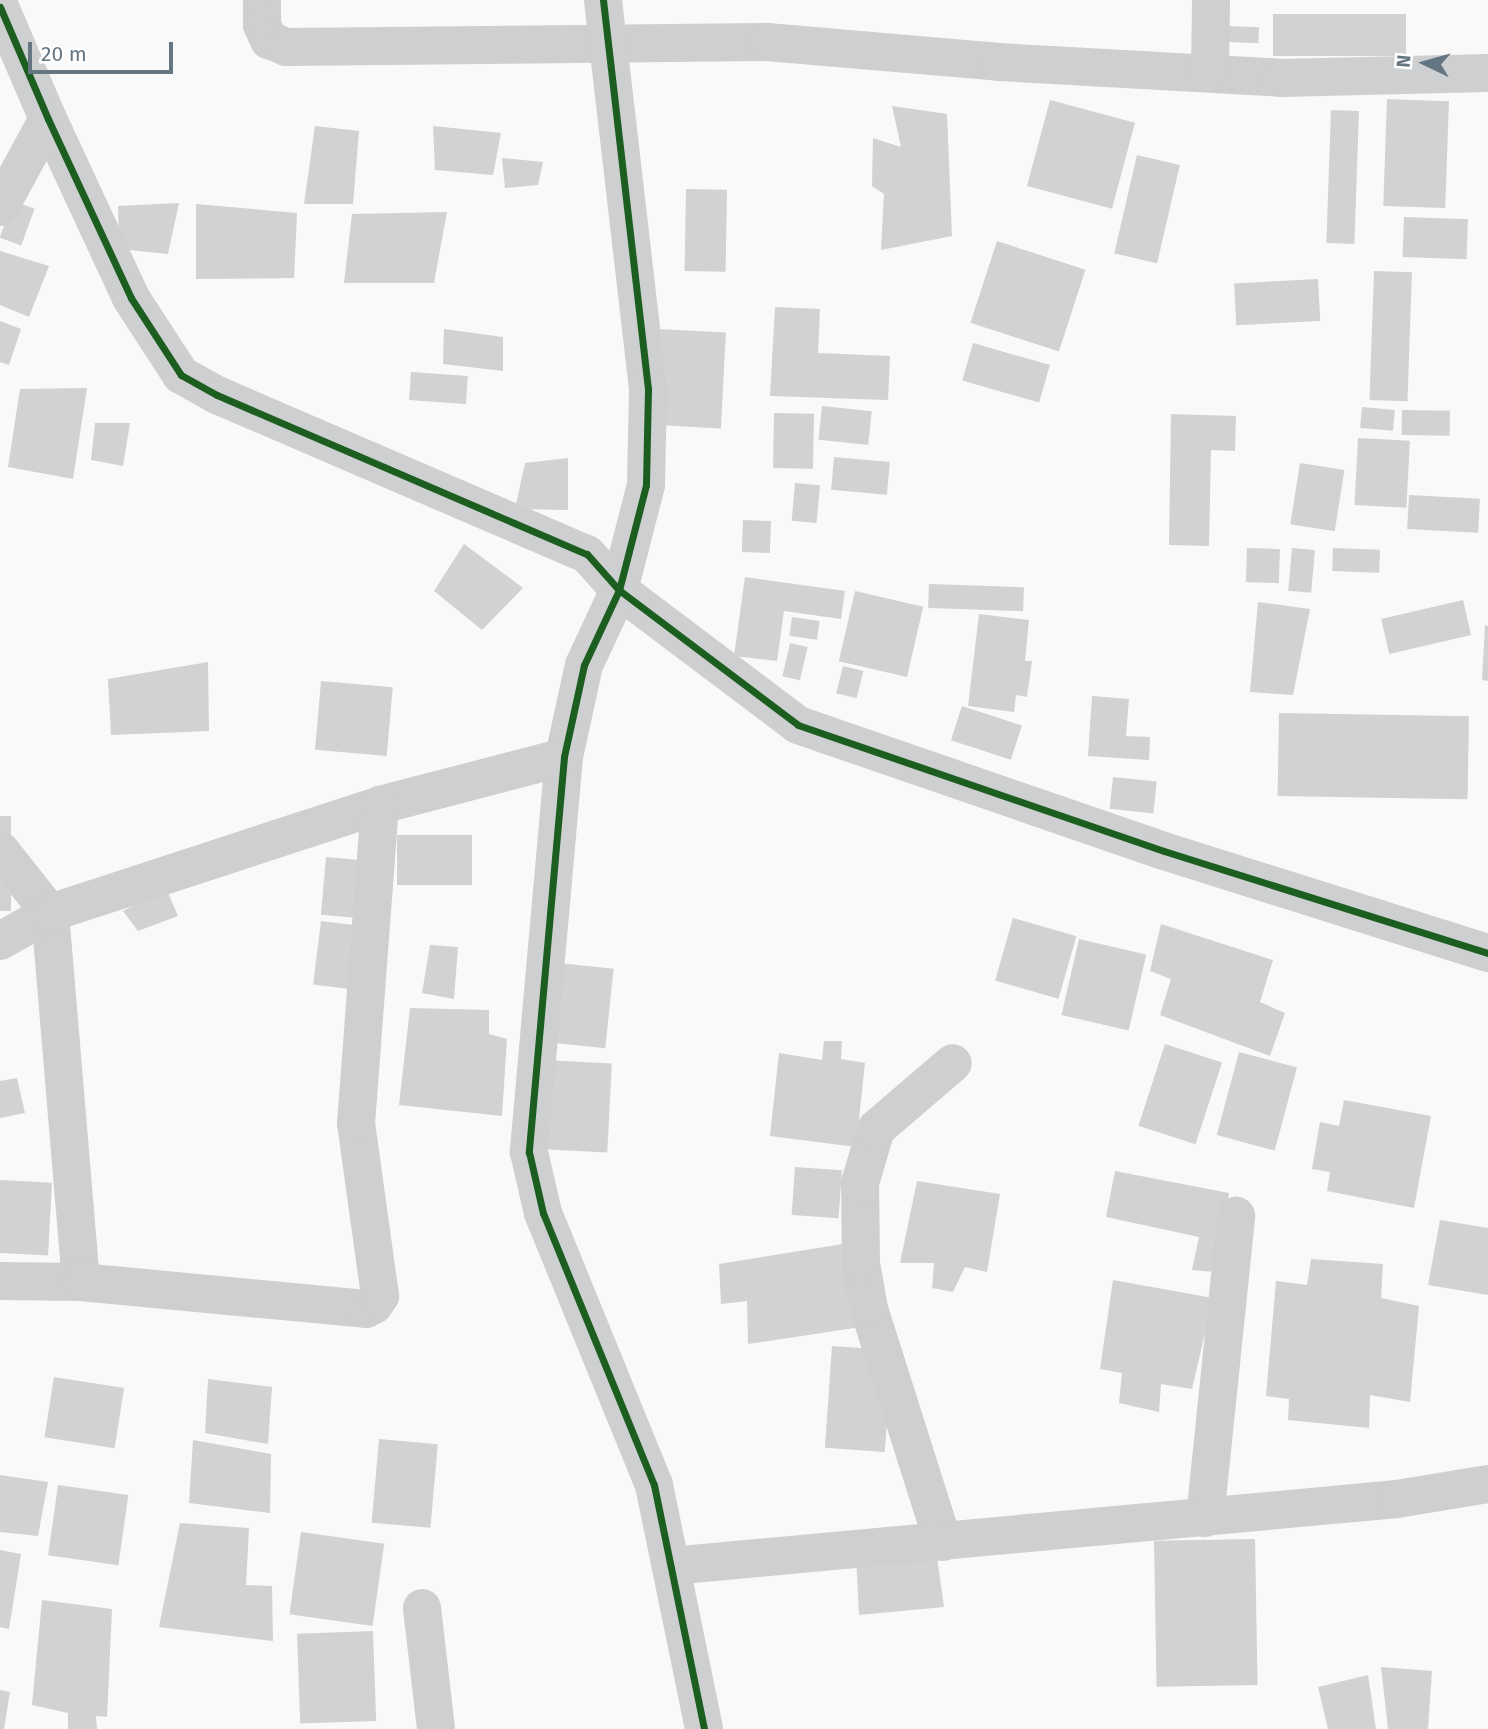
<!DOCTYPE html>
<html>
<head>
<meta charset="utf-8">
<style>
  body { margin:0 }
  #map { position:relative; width:1488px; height:1729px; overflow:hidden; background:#f9f9f9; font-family:"Fira Sans",sans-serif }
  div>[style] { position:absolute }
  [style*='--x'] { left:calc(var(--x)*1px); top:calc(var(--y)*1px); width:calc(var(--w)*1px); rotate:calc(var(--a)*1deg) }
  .building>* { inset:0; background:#d0d2d3; transform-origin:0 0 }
  .street>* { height:38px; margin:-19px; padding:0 19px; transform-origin:19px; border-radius:19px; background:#cecfd0 }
  .cycleway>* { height:7px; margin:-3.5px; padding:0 3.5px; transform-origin:3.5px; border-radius:3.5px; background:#1b5e20 }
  span { translate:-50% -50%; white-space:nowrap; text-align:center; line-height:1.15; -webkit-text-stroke:7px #fff; paint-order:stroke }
  .north { position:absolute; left:1390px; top:28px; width:70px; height:70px; -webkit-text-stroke:5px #fff; paint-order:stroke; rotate:275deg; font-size:19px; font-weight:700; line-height:28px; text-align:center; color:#657683 }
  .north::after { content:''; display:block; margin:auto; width:24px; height:32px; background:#657683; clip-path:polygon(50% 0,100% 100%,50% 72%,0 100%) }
  .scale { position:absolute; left:28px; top:42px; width:145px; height:32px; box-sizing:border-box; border:4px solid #657683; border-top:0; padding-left:9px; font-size:21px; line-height:24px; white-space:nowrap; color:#657683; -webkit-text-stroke:5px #fff; paint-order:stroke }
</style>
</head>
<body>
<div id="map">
  <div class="building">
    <div style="left:1273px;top:14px;width:133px;height:42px"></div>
    <div style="left:1226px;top:26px;width:33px;height:16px;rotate:2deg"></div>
    <div style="left:1387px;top:99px;width:62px;height:107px;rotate:2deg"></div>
    <div style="left:1050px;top:100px;width:88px;height:89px;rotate:15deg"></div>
    <div style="clip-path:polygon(892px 106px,947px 114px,952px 236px,881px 250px,884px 194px,872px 186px,873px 138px,901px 147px)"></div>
    <div style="left:1331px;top:110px;width:28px;height:133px;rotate:2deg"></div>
    <div style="clip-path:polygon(315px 126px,359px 131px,353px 204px,304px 204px)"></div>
    <div style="clip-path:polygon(433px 126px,501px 133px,493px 175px,435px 170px)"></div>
    <div style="left:1137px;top:155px;width:44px;height:101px;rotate:13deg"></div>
    <div style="clip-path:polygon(502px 158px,543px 162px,538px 185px,505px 188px)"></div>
    <div style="left:686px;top:189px;width:41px;height:82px;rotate:1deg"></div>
    <div style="left:13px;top:201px;width:23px;height:39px;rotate:20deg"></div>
    <div style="clip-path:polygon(179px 203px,168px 254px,119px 249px,118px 206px)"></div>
    <div style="clip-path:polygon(196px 204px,297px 213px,294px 278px,196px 279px)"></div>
    <div style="clip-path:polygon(447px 212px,434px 283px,344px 283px,352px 214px)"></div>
    <div style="left:1404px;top:217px;width:64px;height:40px;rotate:2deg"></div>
    <div style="left:997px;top:241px;width:93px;height:86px;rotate:18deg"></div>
    <div style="clip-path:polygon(0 251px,49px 266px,29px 317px,0 305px)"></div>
    <div style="left:1374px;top:271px;width:38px;height:129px;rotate:2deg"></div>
    <div style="left:1318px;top:279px;width:42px;height:84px;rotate:87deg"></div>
    <div style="clip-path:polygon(775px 307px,820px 309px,818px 353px,890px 356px,888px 400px,770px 396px)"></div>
    <div style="clip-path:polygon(0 321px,21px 329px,9px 365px,0 362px)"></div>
    <div style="clip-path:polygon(444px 329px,503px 337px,503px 371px,443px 364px)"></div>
    <div style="left:658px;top:329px;width:68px;height:96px;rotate:3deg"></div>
    <div style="left:973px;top:343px;width:80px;height:39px;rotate:16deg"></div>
    <div style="left:411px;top:372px;width:57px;height:28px;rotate:4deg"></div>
    <div style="clip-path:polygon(87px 388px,73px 479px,8px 467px,20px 389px)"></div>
    <div style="left:822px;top:406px;width:50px;height:34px;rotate:6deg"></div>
    <div style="left:1362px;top:407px;width:33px;height:21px;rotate:5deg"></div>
    <div style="left:1402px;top:410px;width:48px;height:25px;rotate:1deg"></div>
    <div style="left:774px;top:413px;width:40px;height:55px;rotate:1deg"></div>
    <div style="clip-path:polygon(1171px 414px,1236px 416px,1235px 451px,1211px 450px,1209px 546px,1169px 545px)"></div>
    <div style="clip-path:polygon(95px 423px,130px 423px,123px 466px,91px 460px)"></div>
    <div style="left:1358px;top:438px;width:52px;height:67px;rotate:3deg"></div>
    <div style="left:834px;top:457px;width:56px;height:33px;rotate:5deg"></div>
    <div style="clip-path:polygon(568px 458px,568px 510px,515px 509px,525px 463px)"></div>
    <div style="left:1300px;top:463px;width:45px;height:62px;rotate:9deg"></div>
    <div style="left:795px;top:483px;width:25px;height:38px;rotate:5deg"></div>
    <div style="left:1409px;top:495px;width:71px;height:34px;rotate:3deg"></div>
    <div style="left:743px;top:520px;width:28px;height:32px;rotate:2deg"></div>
    <div style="clip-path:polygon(464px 544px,523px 588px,482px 630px,434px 591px)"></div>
    <div style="left:1247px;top:548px;width:33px;height:34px;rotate:2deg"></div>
    <div style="left:1292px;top:548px;width:23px;height:43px;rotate:5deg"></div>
    <div style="left:1333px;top:548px;width:47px;height:23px;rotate:2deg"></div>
    <div style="clip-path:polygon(745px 577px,845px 591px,841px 619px,784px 611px,777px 661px,734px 656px)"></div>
    <div style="left:929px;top:584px;width:95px;height:24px;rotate:2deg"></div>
    <div style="left:855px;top:591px;width:70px;height:72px;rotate:13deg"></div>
    <div style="left:1463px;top:600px;width:36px;height:84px;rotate:77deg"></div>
    <div style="clip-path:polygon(1258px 602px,1310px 609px,1293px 695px,1250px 692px)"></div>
    <div style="clip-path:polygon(979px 614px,1029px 620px,1025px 661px,1032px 661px,1027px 697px,1016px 695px,1014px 712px,968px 706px)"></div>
    <div style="left:792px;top:617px;width:28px;height:19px;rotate:8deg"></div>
    <div style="clip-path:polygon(1485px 625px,1488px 626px,1488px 681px,1482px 680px)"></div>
    <div style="left:790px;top:643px;width:18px;height:34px;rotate:13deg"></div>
    <div style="clip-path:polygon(208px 662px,209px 731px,111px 735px,108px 679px)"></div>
    <div style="left:843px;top:666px;width:21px;height:28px;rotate:14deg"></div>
    <div style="left:321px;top:681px;width:72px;height:69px;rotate:5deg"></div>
    <div style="clip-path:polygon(1092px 696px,1129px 699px,1126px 736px,1150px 737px,1149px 760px,1088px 756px)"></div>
    <div style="left:962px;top:706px;width:63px;height:36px;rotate:18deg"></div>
    <div style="left:1279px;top:713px;width:190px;height:83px;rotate:1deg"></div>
    <div style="left:1113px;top:777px;width:44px;height:32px;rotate:6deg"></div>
    <div style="left:11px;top:816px;width:95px;height:11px;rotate:90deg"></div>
    <div style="left:397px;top:835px;width:75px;height:50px"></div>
    <div style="left:326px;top:857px;width:42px;height:58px;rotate:5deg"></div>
    <div style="clip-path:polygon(166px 888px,178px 916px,138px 931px,123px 911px)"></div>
    <div style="left:1013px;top:918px;width:66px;height:65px;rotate:16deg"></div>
    <div style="left:321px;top:921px;width:41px;height:64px;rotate:7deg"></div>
    <div style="clip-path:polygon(1161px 924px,1273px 960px,1260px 1002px,1285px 1013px,1270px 1056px,1160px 1015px,1171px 979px,1150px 971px)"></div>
    <div style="left:1079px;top:939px;width:69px;height:78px;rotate:13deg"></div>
    <div style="clip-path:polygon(430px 945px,458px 947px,454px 999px,422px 993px)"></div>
    <div style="left:549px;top:962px;width:65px;height:80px;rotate:6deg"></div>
    <div style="clip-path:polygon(410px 1008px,489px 1010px,489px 1034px,507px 1039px,502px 1116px,399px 1105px)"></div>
    <div style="clip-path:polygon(824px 1041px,842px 1041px,841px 1059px,865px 1063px,856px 1147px,770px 1136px,779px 1053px,822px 1060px)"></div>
    <div style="left:1165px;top:1044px;width:60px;height:86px;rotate:18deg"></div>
    <div style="left:1239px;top:1052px;width:60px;height:86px;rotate:15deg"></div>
    <div style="left:545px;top:1060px;width:67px;height:89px;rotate:3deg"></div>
    <div style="clip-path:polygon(17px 1078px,25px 1113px,0 1118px,0 1081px)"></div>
    <div style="clip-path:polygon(1344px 1100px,1431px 1116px,1414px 1208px,1327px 1191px,1330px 1172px,1312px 1169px,1320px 1122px,1339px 1126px)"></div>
    <div style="left:795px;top:1167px;width:47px;height:48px;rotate:4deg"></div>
    <div style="clip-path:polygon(1115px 1171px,1229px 1193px,1216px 1272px,1192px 1270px,1199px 1237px,1106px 1217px)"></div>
    <div style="left:0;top:1180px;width:52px;height:73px;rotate:3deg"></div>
    <div style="clip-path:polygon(917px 1181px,1000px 1194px,987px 1272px,965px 1267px,953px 1292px,932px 1288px,934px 1263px,900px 1263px)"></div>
    <div style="clip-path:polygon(1440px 1220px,1488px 1228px,1488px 1295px,1428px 1285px)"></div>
    <div style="clip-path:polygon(849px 1243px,861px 1327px,748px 1344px,747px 1301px,721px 1304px,719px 1264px)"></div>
    <div style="clip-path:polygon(1311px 1259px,1383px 1264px,1381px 1298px,1419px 1306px,1410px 1402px,1370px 1395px,1369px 1428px,1288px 1420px,1289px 1399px,1266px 1396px,1276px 1281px,1307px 1285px)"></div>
    <div style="clip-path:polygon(1113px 1280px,1213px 1298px,1192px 1389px,1161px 1384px,1159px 1412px,1119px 1403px,1122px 1373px,1100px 1369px)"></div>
    <div style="left:832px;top:1346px;width:60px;height:102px;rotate:4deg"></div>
    <div style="left:54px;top:1377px;width:71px;height:61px;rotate:9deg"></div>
    <div style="clip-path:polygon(208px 1379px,272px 1387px,268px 1444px,205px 1433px)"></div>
    <div style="left:379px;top:1439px;width:59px;height:84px;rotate:5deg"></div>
    <div style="clip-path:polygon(193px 1440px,271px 1454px,270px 1513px,189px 1503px)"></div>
    <div style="clip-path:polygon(0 1475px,48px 1482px,38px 1536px,0 1532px)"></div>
    <div style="left:58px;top:1485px;width:71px;height:71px;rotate:8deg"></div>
    <div style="clip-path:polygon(180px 1523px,249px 1528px,246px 1585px,272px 1586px,273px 1641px,159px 1627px)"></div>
    <div style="left:301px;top:1532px;width:84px;height:83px;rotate:8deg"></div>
    <div style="clip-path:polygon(855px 1535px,934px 1535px,944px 1607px,859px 1615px)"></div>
    <div style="left:1255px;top:1539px;width:146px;height:101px;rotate:89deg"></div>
    <div style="clip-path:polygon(0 1550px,21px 1554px,9px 1629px,0 1627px)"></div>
    <div style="clip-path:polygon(42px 1600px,112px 1609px,107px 1717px,96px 1716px,97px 1729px,68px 1729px,68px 1713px,32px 1705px)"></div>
    <div style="left:373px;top:1631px;width:90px;height:76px;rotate:88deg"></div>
    <div style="clip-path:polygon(1381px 1667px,1432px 1671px,1428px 1729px,1388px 1729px)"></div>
    <div style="clip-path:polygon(1368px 1675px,1376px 1729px,1328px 1729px,1318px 1687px)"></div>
    <div style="clip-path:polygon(0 1690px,10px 1692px,4px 1729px,0 1729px)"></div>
  </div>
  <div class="street">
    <div style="--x:262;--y:0;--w:25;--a:90"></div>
    <div style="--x:262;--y:25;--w:17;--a:65"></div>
    <div style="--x:269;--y:40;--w:18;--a:22"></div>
    <div style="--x:286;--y:47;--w:481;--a:-0.6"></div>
    <div style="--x:767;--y:42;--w:233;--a:4.9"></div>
    <div style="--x:999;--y:62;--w:282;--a:3.2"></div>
    <div style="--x:1281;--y:78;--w:207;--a:-1.4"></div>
    <div style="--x:603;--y:0;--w:392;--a:83.4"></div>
    <div style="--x:648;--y:389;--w:96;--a:91.2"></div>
    <div style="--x:646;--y:485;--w:108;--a:104.4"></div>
    <div style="--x:619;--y:590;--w:224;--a:37"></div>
    <div style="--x:798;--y:725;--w:387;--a:19"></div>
    <div style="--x:1164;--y:851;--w:340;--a:17.5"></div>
    <div style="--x:0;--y:7;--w:122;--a:66.8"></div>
    <div style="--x:48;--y:119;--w:197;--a:65.1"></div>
    <div style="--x:131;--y:298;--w:92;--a:57"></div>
    <div style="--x:181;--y:375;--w:41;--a:29.1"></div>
    <div style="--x:217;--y:395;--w:403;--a:23.3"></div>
    <div style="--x:587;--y:554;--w:48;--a:48.4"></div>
    <div style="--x:619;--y:590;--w:83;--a:115"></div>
    <div style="--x:584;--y:665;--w:94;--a:102.3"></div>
    <div style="--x:564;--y:757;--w:397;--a:95.1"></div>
    <div style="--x:529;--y:1152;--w:63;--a:77.1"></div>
    <div style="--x:543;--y:1213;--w:294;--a:67.8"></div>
    <div style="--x:654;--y:1485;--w:249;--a:78.4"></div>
    <div style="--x:1210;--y:73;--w:73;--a:-89.2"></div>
    <div style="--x:0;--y:207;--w:100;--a:-61.4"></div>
    <div style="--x:0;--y:850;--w:80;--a:51.6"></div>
    <div style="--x:50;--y:913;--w:370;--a:85.2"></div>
    <div style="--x:0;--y:941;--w:57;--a:-29.2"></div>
    <div style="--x:50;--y:913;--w:347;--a:-18.1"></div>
    <div style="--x:380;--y:805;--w:190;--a:-14.6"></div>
    <div style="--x:0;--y:1281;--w:81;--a:0.7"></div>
    <div style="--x:81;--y:1282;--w:286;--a:5.4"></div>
    <div style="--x:366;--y:1309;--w:9;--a:-27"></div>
    <div style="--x:374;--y:1305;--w:11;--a:-56"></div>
    <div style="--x:380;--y:1296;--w:174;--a:-97.9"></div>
    <div style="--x:356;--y:1124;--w:320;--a:-85.7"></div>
    <div style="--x:1205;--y:1518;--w:304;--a:-84.1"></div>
    <div style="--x:943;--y:1542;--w:244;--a:-107.6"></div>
    <div style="--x:869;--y:1309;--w:47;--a:-99.9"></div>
    <div style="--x:861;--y:1263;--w:80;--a:-90.7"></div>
    <div style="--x:860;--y:1183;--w:56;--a:-73.5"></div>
    <div style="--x:876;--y:1129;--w:101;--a:-40.6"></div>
    <div style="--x:671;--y:1566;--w:729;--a:-5.27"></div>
    <div style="--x:1397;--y:1499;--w:92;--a:-9.4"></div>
    <div style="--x:422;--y:1608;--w:122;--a:83.4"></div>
  </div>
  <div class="cycleway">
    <div style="--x:603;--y:0;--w:392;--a:83.4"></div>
    <div style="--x:648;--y:389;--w:96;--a:91.2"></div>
    <div style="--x:646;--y:485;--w:108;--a:104.4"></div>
    <div style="--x:619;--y:590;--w:224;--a:37"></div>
    <div style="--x:798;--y:725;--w:387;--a:19"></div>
    <div style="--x:1164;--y:851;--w:340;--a:17.5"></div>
    <div style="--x:0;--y:7;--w:122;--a:66.8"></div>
    <div style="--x:48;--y:119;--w:197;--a:65.1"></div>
    <div style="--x:131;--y:298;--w:92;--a:57"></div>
    <div style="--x:181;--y:375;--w:41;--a:29.1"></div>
    <div style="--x:217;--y:395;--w:403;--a:23.3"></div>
    <div style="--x:587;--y:554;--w:48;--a:48.4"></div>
    <div style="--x:619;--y:590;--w:83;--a:115"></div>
    <div style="--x:584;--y:665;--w:94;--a:102.3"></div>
    <div style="--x:564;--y:757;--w:397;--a:95.1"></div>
    <div style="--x:529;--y:1152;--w:63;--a:77.1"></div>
    <div style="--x:543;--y:1213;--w:294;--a:67.8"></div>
    <div style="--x:654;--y:1485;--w:249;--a:78.4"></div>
  </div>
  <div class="north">N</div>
  <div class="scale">20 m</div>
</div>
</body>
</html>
